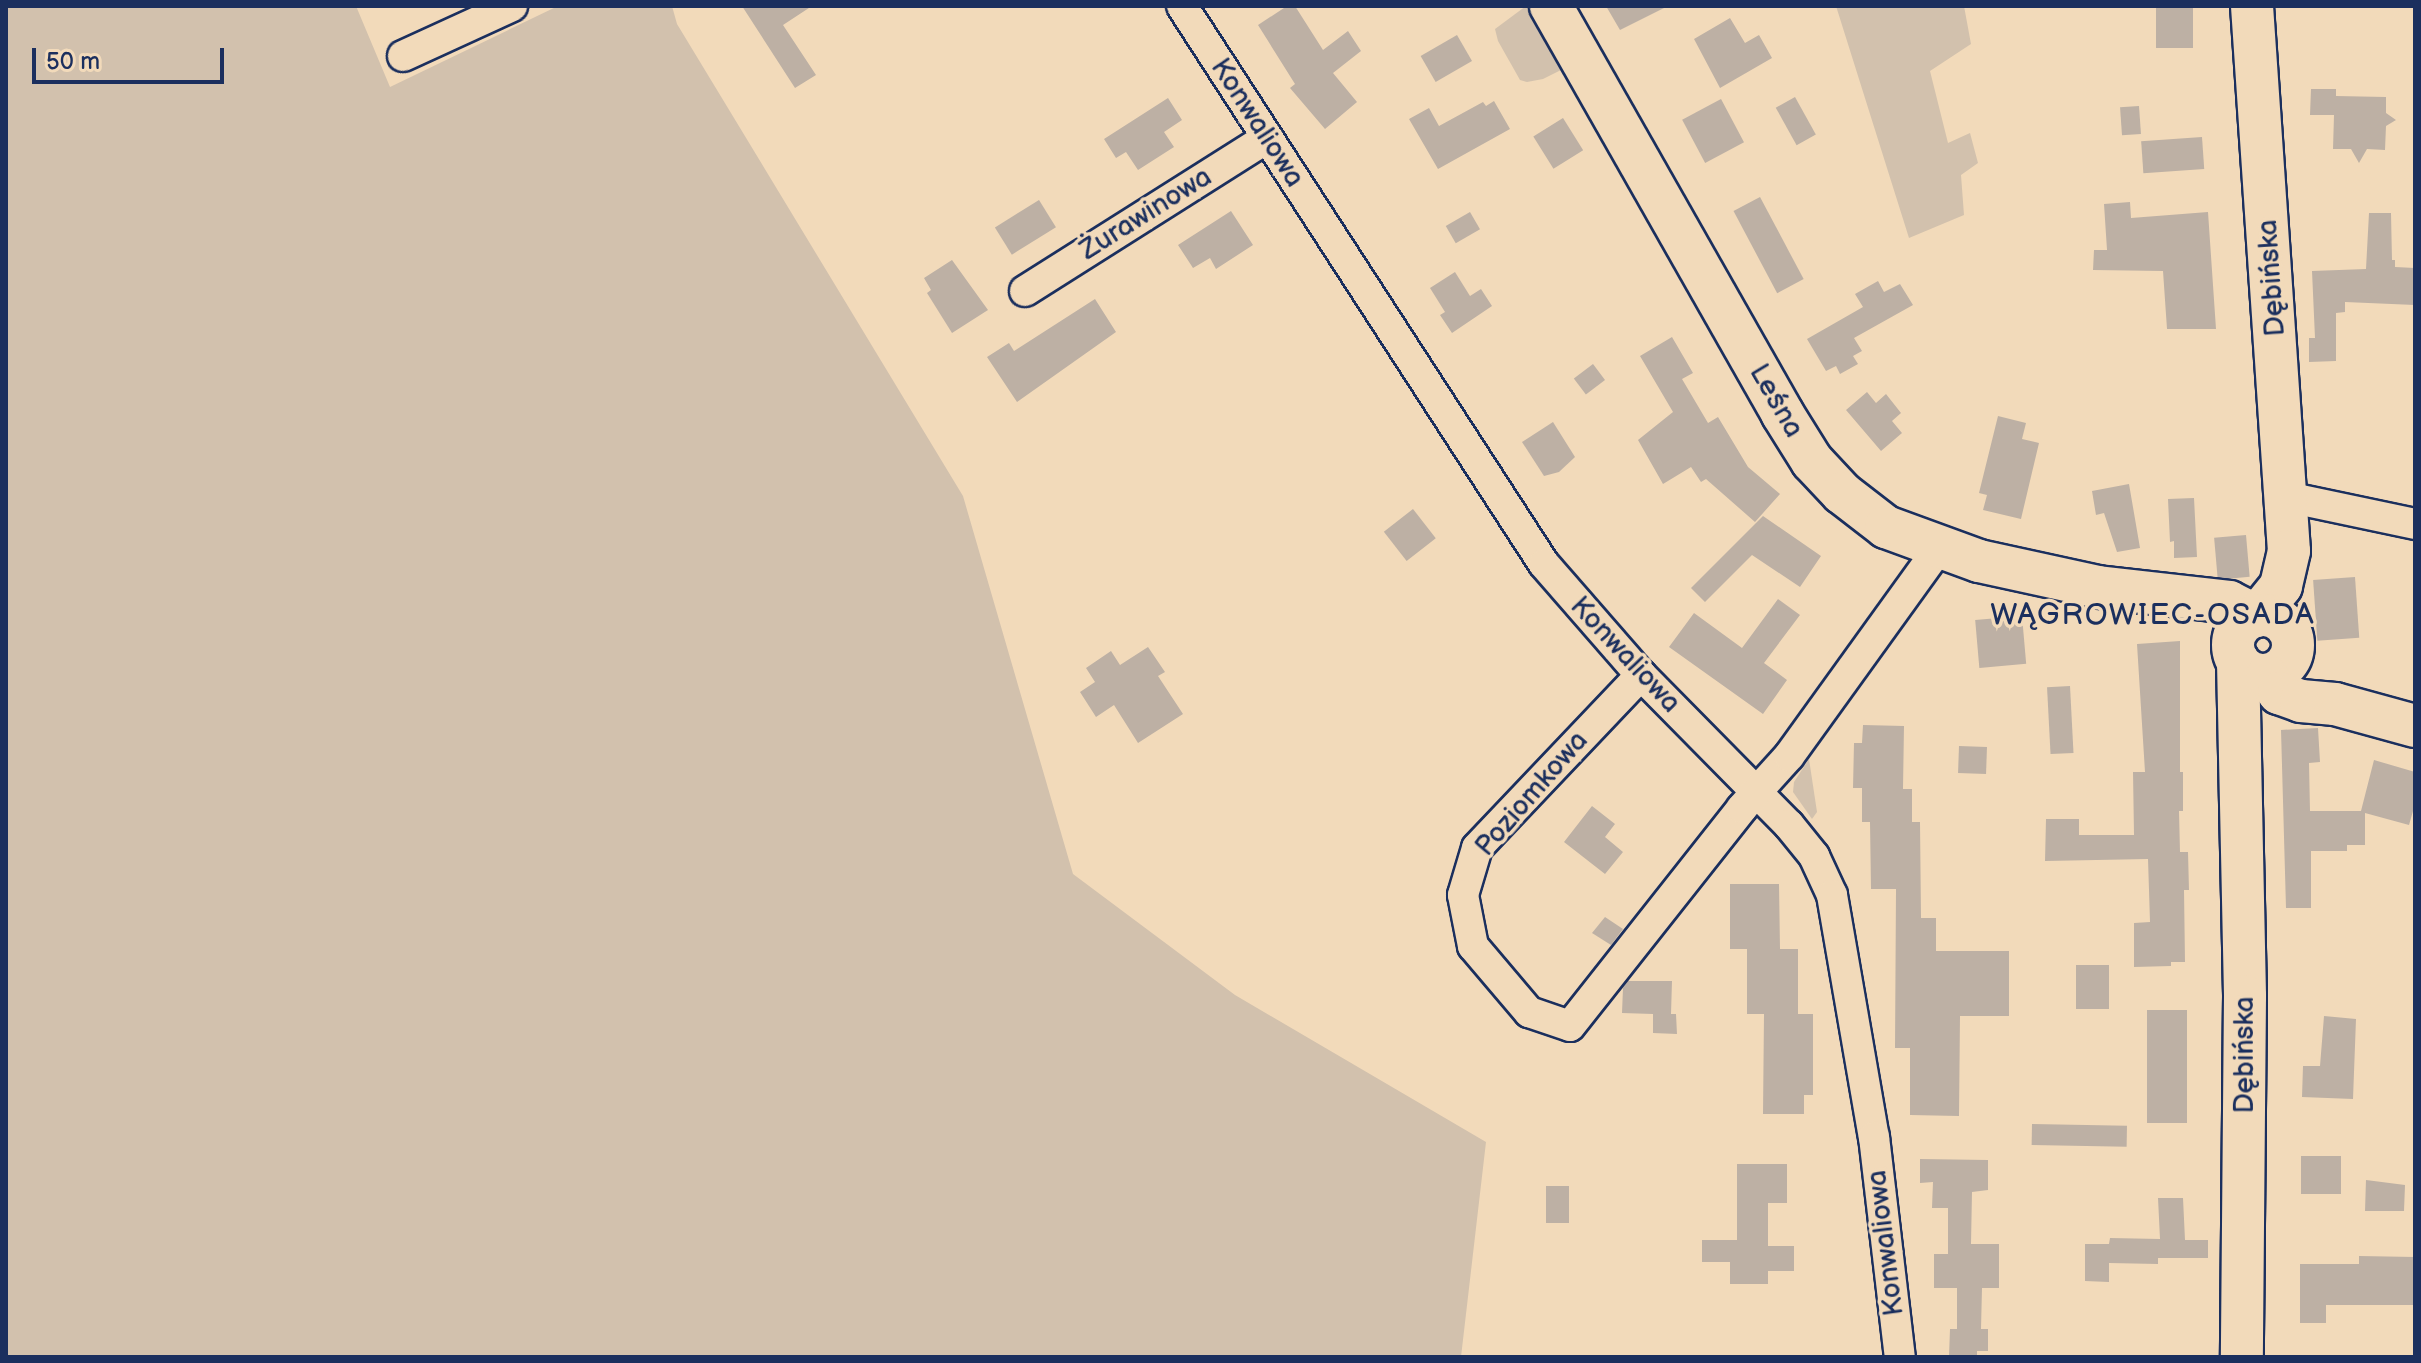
<!DOCTYPE html>
<html>
<head>
<meta charset="utf-8">
<style>
  body { margin:0 }
  #map { position:relative; width:2421px; height:1363px; overflow:hidden; background:#f2daba; font-family:"Balsamiq Sans",sans-serif }
  div>[style] { position:absolute }
  [style*='--x'] { left:calc(var(--x)*1px); top:calc(var(--y)*1px); width:calc(var(--w)*1px); rotate:calc(var(--a)*1deg) }
  .green>* { inset:0; background:#d2c1ad }
  .building>* { inset:0; background:#bdb0a4; transform-origin:0 0 }
  .roads { filter:drop-shadow(2px 0 #1b2f5e) drop-shadow(-2px 0 #1b2f5e) drop-shadow(0 2px #1b2f5e) drop-shadow(0 -2px #1b2f5e) }
  .street>* { height:30px; margin:-15px; padding:0 15px; transform-origin:15px; border-radius:15px; background:#f2daba }
  .secondary>* { height:42px; margin:-21px; padding:0 21px; transform-origin:21px; border-radius:21px; background:#f2daba }
  .secondary>.ring { margin:-21px; padding:0; box-sizing:content-box; background:none; border:42px solid #f2daba; border-radius:50% }
  span { translate:-50% -50%; white-space:nowrap; text-align:center; line-height:1.15; -webkit-text-stroke:7px #f2daba; paint-order:stroke }
  .street-label { font-size:28px; color:#1b2f5e }
  .neighbourhood-label { font-size:30px; color:#1b2f5e; letter-spacing:2px }
  .frame { position:absolute; inset:0; border:8px solid #1b2f5e; pointer-events:none }
  .scale { position:absolute; left:32px; top:48px; width:192px; height:36px; box-sizing:border-box; border:4px solid #1b2f5e; border-top:0; padding-left:10px; font-size:24px; line-height:28px; white-space:nowrap; color:#1b2f5e; -webkit-text-stroke:6px #f2daba; paint-order:stroke }
</style>
</head>
<body>
<div id="map">
  <div class="green">
    <div style="clip-path:polygon(6px 6px,356px 6px,390px 87px,558px 6px,672px 6px,677px 24px,963px 496px,1073px 874px,1235px 995px,1486px 1142px,1461px 1357px,6px 1357px)"></div>
    <div style="clip-path:polygon(1526px 6px,1561px 70px,1543px 79px,1527px 82px,1520px 80px,1498px 41px,1495px 29px)"></div>
    <div style="clip-path:polygon(1836px 6px,1964px 6px,1971px 44px,1930px 71px,1948px 143px,1970px 133px,1978px 163px,1961px 175px,1964px 215px,1909px 238px)"></div>
    <div style="clip-path:polygon(1809px 759px,1817px 812px,1812px 819px,1793px 792px,1794px 782px)"></div>
  </div>
  <div class="building">
    <div style="clip-path:polygon(742px 6px,812px 6px,783px 25px,816px 75px,795px 88px)"></div>
    <div style="clip-path:polygon(1287px 6px,1295px 6px,1323px 50px,1348px 31px,1361px 51px,1333px 73px,1357px 102px,1325px 129px,1290px 88px,1295px 84px,1258px 25px)"></div>
    <div style="clip-path:polygon(1606px 6px,1668px 6px,1620px 30px)"></div>
    <div style="left:2156px;top:6px;width:37px;height:42px"></div>
    <div style="clip-path:polygon(1730px 18px,1745px 43px,1759px 35px,1772px 58px,1720px 88px,1694px 39px)"></div>
    <div style="left:1457px;top:35px;width:30px;height:42px;rotate:60deg"></div>
    <div style="clip-path:polygon(2311px 89px,2336px 89px,2336px 96px,2386px 97px,2386px 113px,2396px 120px,2386px 126px,2385px 150px,2367px 149px,2359px 163px,2351px 149px,2333px 149px,2334px 115px,2310px 115px)"></div>
    <div style="left:1795px;top:97px;width:43px;height:22px;rotate:61deg"></div>
    <div style="clip-path:polygon(1168px 98px,1182px 120px,1164px 132px,1174px 147px,1138px 170px,1126px 152px,1116px 158px,1104px 139px)"></div>
    <div style="left:1721px;top:99px;width:49px;height:44px;rotate:62deg"></div>
    <div style="clip-path:polygon(1494px 101px,1510px 129px,1438px 169px,1409px 119px,1429px 108px,1439px 126px,1483px 102px,1486px 106px)"></div>
    <div style="left:2139px;top:106px;width:28px;height:19px;rotate:86deg"></div>
    <div style="left:1563px;top:118px;width:38px;height:35px;rotate:58deg"></div>
    <div style="left:2202px;top:137px;width:32px;height:61px;rotate:86deg"></div>
    <div style="left:1760px;top:197px;width:93px;height:30px;rotate:62deg"></div>
    <div style="left:1039px;top:200px;width:32px;height:52px;rotate:58deg"></div>
    <div style="clip-path:polygon(2130px 202px,2131px 218px,2208px 212px,2216px 329px,2167px 329px,2163px 271px,2093px 270px,2094px 250px,2107px 250px,2104px 204px)"></div>
    <div style="clip-path:polygon(1231px 211px,1253px 245px,1216px 269px,1210px 258px,1193px 268px,1178px 245px)"></div>
    <div style="left:1470px;top:212px;width:20px;height:28px;rotate:60deg"></div>
    <div style="clip-path:polygon(2369px 213px,2391px 213px,2392px 260px,2395px 260px,2395px 267px,2415px 268px,2415px 305px,2345px 302px,2345px 312px,2336px 313px,2336px 361px,2309px 362px,2309px 338px,2315px 338px,2312px 271px,2366px 269px)"></div>
    <div style="clip-path:polygon(952px 260px,988px 310px,952px 333px,927px 293px,931px 290px,924px 278px)"></div>
    <div style="clip-path:polygon(1455px 272px,1470px 296px,1481px 289px,1492px 306px,1452px 333px,1440px 315px,1445px 312px,1430px 288px)"></div>
    <div style="clip-path:polygon(1878px 281px,1884px 292px,1900px 284px,1913px 305px,1854px 338px,1862px 351px,1853px 356px,1858px 364px,1840px 374px,1836px 366px,1826px 371px,1807px 339px,1863px 307px,1855px 294px)"></div>
    <div style="clip-path:polygon(1095px 299px,1116px 332px,1017px 402px,987px 357px,1009px 343px,1014px 351px)"></div>
    <div style="clip-path:polygon(1672px 337px,1693px 373px,1682px 379px,1708px 423px,1718px 417px,1748px 467px,1780px 494px,1755px 522px,1706px 479px,1701px 482px,1691px 467px,1663px 484px,1638px 440px,1673px 412px,1640px 356px)"></div>
    <div style="left:1593px;top:364px;width:20px;height:24px;rotate:53deg"></div>
    <div style="clip-path:polygon(1867px 392px,1876px 403px,1886px 394px,1901px 413px,1892px 421px,1902px 433px,1881px 451px,1846px 410px)"></div>
    <div style="clip-path:polygon(1998px 416px,2026px 423px,2022px 439px,2039px 443px,2021px 519px,1983px 510px,1987px 495px,1979px 493px)"></div>
    <div style="clip-path:polygon(1553px 422px,1575px 457px,1559px 472px,1544px 476px,1522px 442px)"></div>
    <div style="clip-path:polygon(2129px 484px,2140px 548px,2117px 552px,2104px 513px,2096px 515px,2092px 491px)"></div>
    <div style="clip-path:polygon(2194px 498px,2197px 557px,2174px 558px,2174px 541px,2170px 542px,2168px 499px)"></div>
    <div style="left:1413px;top:509px;width:37px;height:37px;rotate:52deg"></div>
    <div style="clip-path:polygon(1763px 516px,1821px 556px,1800px 587px,1752px 555px,1705px 602px,1691px 588px)"></div>
    <div style="left:2246px;top:535px;width:42px;height:32px;rotate:85deg"></div>
    <div style="left:2355px;top:577px;width:61px;height:42px;rotate:86deg"></div>
    <div style="clip-path:polygon(1778px 599px,1800px 615px,1764px 663px,1787px 680px,1763px 714px,1669px 647px,1694px 613px,1742px 648px)"></div>
    <div style="left:2022px;top:616px;width:48px;height:47px;rotate:85deg"></div>
    <div style="clip-path:polygon(2180px 641px,2180px 772px,2183px 772px,2183px 811px,2179px 811px,2180px 852px,2188px 852px,2189px 890px,2184px 890px,2185px 962px,2171px 962px,2171px 966px,2134px 967px,2134px 923px,2150px 922px,2148px 859px,2045px 861px,2046px 819px,2079px 819px,2079px 835px,2134px 835px,2133px 772px,2145px 772px,2137px 644px)"></div>
    <div style="clip-path:polygon(1148px 647px,1165px 672px,1158px 676px,1183px 714px,1138px 743px,1114px 705px,1096px 717px,1080px 692px,1095px 682px,1086px 668px,1111px 651px,1120px 665px)"></div>
    <div style="left:2070px;top:686px;width:67px;height:23px;rotate:87deg"></div>
    <div style="clip-path:polygon(1863px 725px,1904px 726px,1903px 789px,1912px 789px,1912px 822px,1920px 822px,1921px 918px,1936px 918px,1936px 951px,2009px 951px,2009px 1016px,1960px 1016px,1959px 1116px,1910px 1115px,1910px 1048px,1895px 1048px,1896px 889px,1871px 889px,1870px 822px,1862px 822px,1862px 788px,1853px 788px,1854px 743px,1862px 743px)"></div>
    <div style="clip-path:polygon(2318px 728px,2320px 762px,2309px 763px,2310px 811px,2361px 811px,2374px 760px,2415px 772px,2415px 804px,2409px 825px,2365px 813px,2365px 845px,2347px 845px,2347px 851px,2311px 851px,2311px 908px,2286px 908px,2281px 730px)"></div>
    <div style="left:1959px;top:746px;width:28px;height:27px;rotate:2deg"></div>
    <div style="clip-path:polygon(1592px 806px,1615px 824px,1605px 837px,1623px 852px,1605px 874px,1564px 842px)"></div>
    <div style="clip-path:polygon(1730px 884px,1779px 884px,1780px 949px,1798px 949px,1798px 1014px,1813px 1014px,1813px 1095px,1804px 1095px,1804px 1114px,1763px 1114px,1764px 1014px,1747px 1014px,1747px 949px,1730px 949px)"></div>
    <div style="clip-path:polygon(1605px 917px,1623px 929px,1611px 945px,1592px 933px)"></div>
    <div style="left:2076px;top:965px;width:33px;height:44px"></div>
    <div style="clip-path:polygon(1628px 981px,1672px 981px,1671px 1014px,1676px 1014px,1677px 1034px,1653px 1033px,1653px 1014px,1622px 1013px,1623px 988px)"></div>
    <div style="left:2147px;top:1010px;width:40px;height:113px"></div>
    <div style="clip-path:polygon(2324px 1016px,2356px 1019px,2353px 1099px,2302px 1097px,2303px 1066px,2320px 1066px)"></div>
    <div style="left:2032px;top:1124px;width:95px;height:21px;rotate:1deg"></div>
    <div style="left:2301px;top:1156px;width:40px;height:38px"></div>
    <div style="clip-path:polygon(1920px 1159px,1988px 1160px,1988px 1190px,1972px 1192px,1971px 1244px,1999px 1244px,1999px 1288px,1982px 1288px,1981px 1329px,1988px 1329px,1988px 1351px,1977px 1351px,1977px 1357px,1949px 1357px,1950px 1329px,1957px 1329px,1957px 1288px,1934px 1288px,1934px 1254px,1948px 1254px,1948px 1208px,1932px 1208px,1933px 1182px,1920px 1183px)"></div>
    <div style="clip-path:polygon(1737px 1164px,1787px 1164px,1787px 1203px,1768px 1203px,1768px 1246px,1794px 1246px,1794px 1271px,1768px 1271px,1768px 1284px,1730px 1284px,1730px 1262px,1702px 1262px,1702px 1240px,1737px 1240px)"></div>
    <div style="clip-path:polygon(2366px 1180px,2405px 1185px,2404px 1211px,2365px 1211px)"></div>
    <div style="left:1546px;top:1186px;width:23px;height:37px"></div>
    <div style="clip-path:polygon(2158px 1198px,2183px 1198px,2185px 1240px,2208px 1240px,2208px 1258px,2158px 1258px,2158px 1264px,2109px 1263px,2109px 1282px,2085px 1281px,2085px 1244px,2109px 1244px,2110px 1238px,2160px 1239px)"></div>
    <div style="clip-path:polygon(2359px 1256px,2415px 1257px,2415px 1305px,2326px 1305px,2326px 1323px,2300px 1323px,2300px 1264px,2359px 1264px)"></div>
  </div>
  <div class="roads">
    <div class="street">
      <div style="--x:1182;--y:6;--w:665;--a:57.03"></div>
      <div style="--x:1544;--y:564;--w:147;--a:48.9"></div>
      <div style="--x:1641;--y:675;--w:211;--a:45.4"></div>
      <div style="--x:1789;--y:825;--w:40;--a:51"></div>
      <div style="--x:1814;--y:856;--w:43;--a:65.2"></div>
      <div style="--x:1832;--y:895;--w:246;--a:80.2"></div>
      <div style="--x:1874;--y:1137;--w:222;--a:83.3"></div>
      <div style="--x:403;--y:56;--w:120;--a:-24.6"></div>
      <div style="--x:1025;--y:291;--w:286;--a:-32.3"></div>
      <div style="--x:2287;--y:497;--w:131;--a:11.9"></div>
      <div style="--x:1641;--y:675;--w:238;--a:133.5"></div>
      <div style="--x:1477;--y:848;--w:49;--a:106.6"></div>
      <div style="--x:1463;--y:895;--w:52;--a:78.9"></div>
      <div style="--x:1473;--y:946;--w:87;--a:49.7"></div>
      <div style="--x:1529;--y:1012;--w:43;--a:18.9"></div>
      <div style="--x:1570;--y:1026;--w:278;--a:-51.7"></div>
      <div style="--x:1742;--y:808;--w:70;--a:-47.9"></div>
      <div style="--x:1789;--y:756;--w:256;--a:-54.2"></div>
    </div>
    <div class="secondary">
      <div style="--x:1551;--y:6;--w:468;--a:60.4"></div>
      <div style="--x:1782;--y:413;--w:57;--a:58"></div>
      <div style="--x:1812;--y:461;--w:44;--a:46.8"></div>
      <div style="--x:1842;--y:493;--w:56;--a:37.7"></div>
      <div style="--x:1886;--y:527;--w:99;--a:20.1"></div>
      <div style="--x:1979;--y:561;--w:122;--a:12.3"></div>
      <div style="--x:2098;--y:587;--w:132;--a:6.5"></div>
      <div style="--x:2229;--y:602;--w:31;--a:27"></div>
      <div style="--x:2252;--y:6;--w:546;--a:86.12"></div>
      <div style="--x:2289;--y:551;--w:36;--a:103"></div>
      <div style="--x:2281;--y:586;--w:38;--a:129"></div>
      <div class="ring" style="left:2233px;top:615px;width:18px;height:18px"></div>
      <div style="--x:2238;--y:661;--w:335;--a:88.8"></div>
      <div style="--x:2245;--y:996;--w:361;--a:90.5"></div>
      <div style="--x:2267;--y:676;--w:21;--a:55"></div>
      <div style="--x:2279;--y:693;--w:23;--a:20"></div>
      <div style="--x:2301;--y:701;--w:34;--a:5"></div>
      <div style="--x:2335;--y:704;--w:83;--a:15.4"></div>
    </div>
  </div>
  <div class="street-label">
    <span style="left:1257px;top:123px;rotate:57deg">Konwaliowa</span>
    <span style="left:1146px;top:214px;rotate:-32deg">Żurawinowa</span>
    <span style="left:2272px;top:278px;rotate:-94deg">Dębińska</span>
    <span style="left:1776px;top:401px;rotate:60deg">Leśna</span>
    <span style="left:1625px;top:655px;rotate:47deg">Konwaliowa</span>
    <span style="left:1532px;top:794px;rotate:-49deg">Poziomkowa</span>
    <span style="left:2245px;top:1055px;rotate:-90deg">Dębińska</span>
    <span style="left:1886px;top:1243px;rotate:-97deg">Konwaliowa</span>
  </div>
  <div class="neighbourhood-label">
    <span style="left:2153px;top:615px">WĄGROWIEC-OSADA</span>
  </div>
  <div class="frame"></div>
  <div class="scale">50 m</div>
</div>
</body>
</html>
